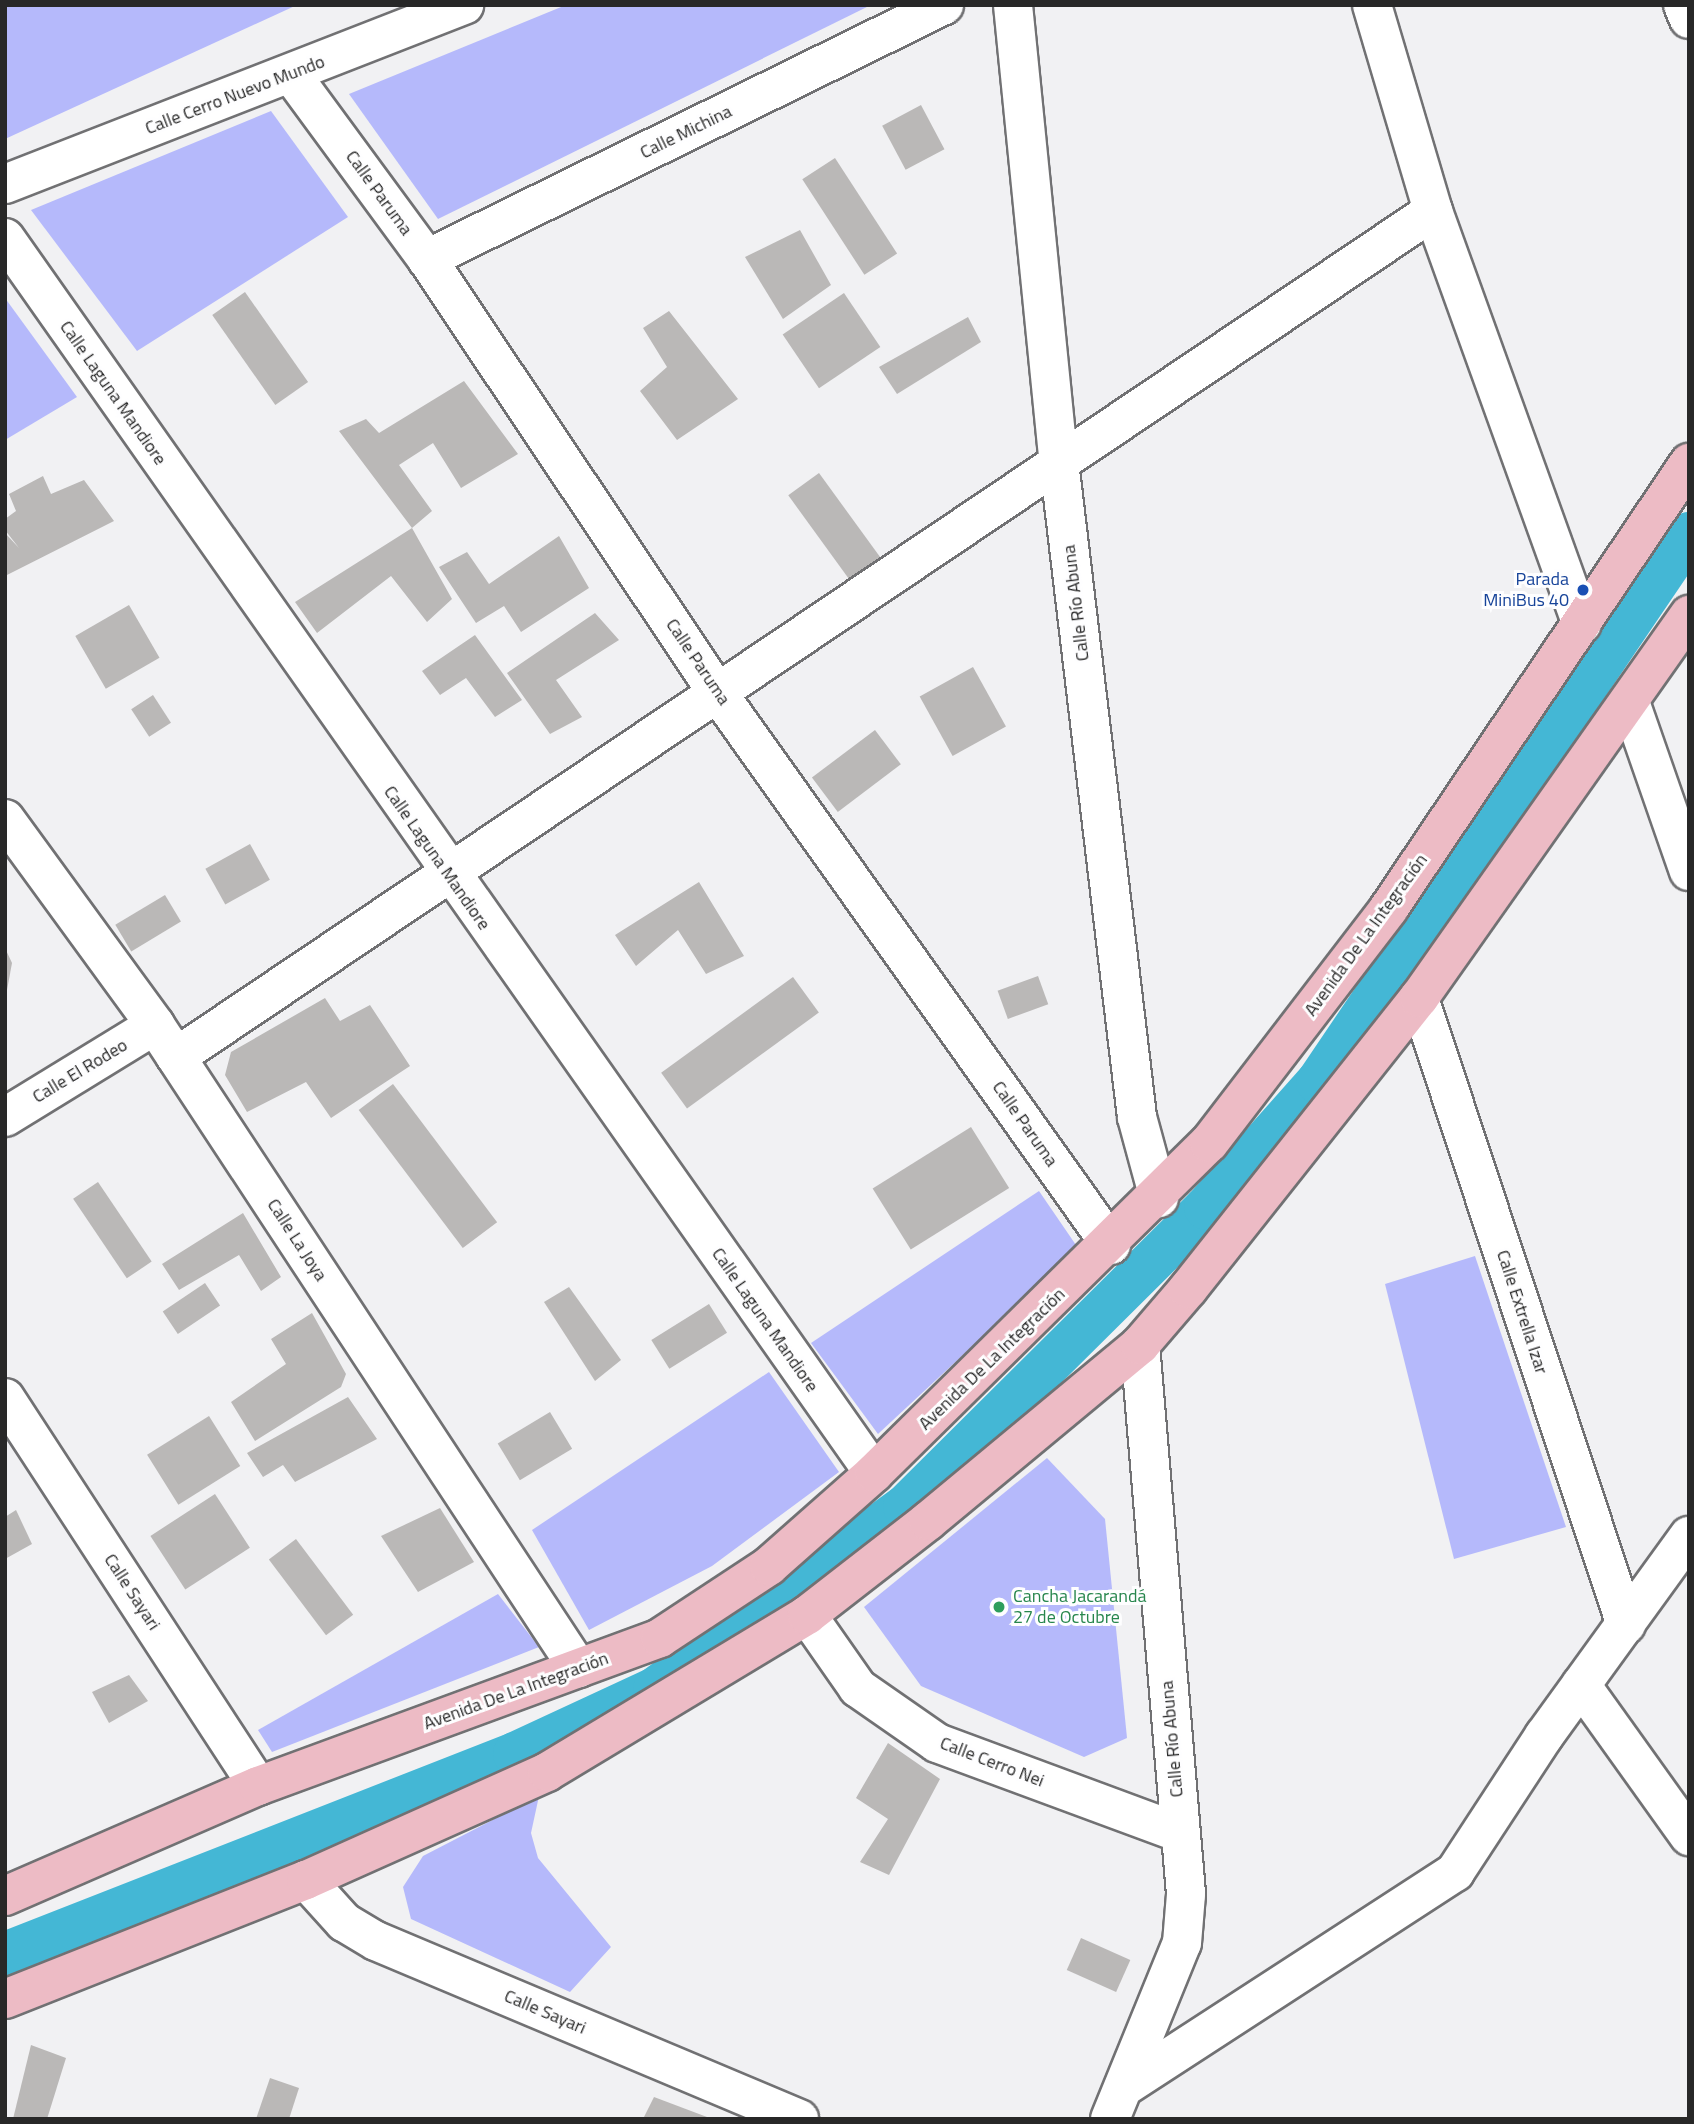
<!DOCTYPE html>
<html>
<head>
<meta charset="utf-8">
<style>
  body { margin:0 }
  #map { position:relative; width:1694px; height:2124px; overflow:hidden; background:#f1f1f3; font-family:"Titillium Web",sans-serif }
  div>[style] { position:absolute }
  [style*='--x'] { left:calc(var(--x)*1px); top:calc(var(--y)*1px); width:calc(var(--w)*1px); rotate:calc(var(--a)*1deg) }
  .green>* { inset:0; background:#b5b9fb }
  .canal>* { height:44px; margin:-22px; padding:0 22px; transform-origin:22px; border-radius:22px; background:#44b7d5 }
  .building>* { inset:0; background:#bab8b7; transform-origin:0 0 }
  .roads { filter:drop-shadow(2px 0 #717173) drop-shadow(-2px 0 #717173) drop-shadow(0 2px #717173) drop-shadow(0 -2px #717173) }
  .minor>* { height:38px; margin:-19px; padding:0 19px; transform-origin:19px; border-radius:19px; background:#fff }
  .major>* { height:38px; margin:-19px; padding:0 19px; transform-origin:19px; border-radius:19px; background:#edbbc5 }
  .dots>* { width:19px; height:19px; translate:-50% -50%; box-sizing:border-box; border:4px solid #fefeff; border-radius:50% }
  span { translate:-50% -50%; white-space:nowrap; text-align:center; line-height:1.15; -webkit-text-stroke:6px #fefeff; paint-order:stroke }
  .street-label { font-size:18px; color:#282828 }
  .transit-label { font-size:18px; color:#164399 }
  .right { translate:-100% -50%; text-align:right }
  .leisure-label { font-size:18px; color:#27864d }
  .left { translate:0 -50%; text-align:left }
  .frame { position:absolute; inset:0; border:7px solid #282828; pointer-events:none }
</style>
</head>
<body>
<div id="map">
  <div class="green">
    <div style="clip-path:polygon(5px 5px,297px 5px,5px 139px)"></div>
    <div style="clip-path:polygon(566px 5px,871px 5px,438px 219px,349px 94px)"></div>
    <div style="clip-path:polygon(271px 111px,348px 217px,137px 351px,31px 210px)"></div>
    <div style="clip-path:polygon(5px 298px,77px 397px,5px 440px)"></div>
    <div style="clip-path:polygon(1039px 1191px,1078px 1248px,878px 1434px,811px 1343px)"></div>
    <div style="clip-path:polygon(1475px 1256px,1566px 1527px,1454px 1559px,1385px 1284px)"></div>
    <div style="clip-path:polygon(769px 1372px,839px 1472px,712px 1566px,589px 1630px,532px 1530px)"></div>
    <div style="clip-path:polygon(1047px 1458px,1105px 1519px,1127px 1738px,1084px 1757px,921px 1686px,864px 1607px)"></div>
    <div style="clip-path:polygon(498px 1594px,539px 1647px,272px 1752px,258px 1730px)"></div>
    <div style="clip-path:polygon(539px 1796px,531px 1833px,538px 1858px,611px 1947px,570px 1992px,411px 1919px,403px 1887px,423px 1856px)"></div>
  </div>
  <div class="canal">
    <div style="--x:5;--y:1954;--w:548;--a:-21.41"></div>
    <div style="--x:515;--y:1754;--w:154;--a:-24.9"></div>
    <div style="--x:655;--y:1689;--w:309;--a:-36.1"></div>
    <div style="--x:905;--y:1507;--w:424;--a:-44.8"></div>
    <div style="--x:1206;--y:1208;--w:169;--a:-48.4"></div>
    <div style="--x:1318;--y:1082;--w:662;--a:-55.9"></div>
  </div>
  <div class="building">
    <div style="left:921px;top:105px;width:50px;height:44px;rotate:62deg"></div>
    <div style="left:835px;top:158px;width:114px;height:39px;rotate:57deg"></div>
    <div style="clip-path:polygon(800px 230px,831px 285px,783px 319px,745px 257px)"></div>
    <div style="left:245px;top:292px;width:110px;height:40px;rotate:55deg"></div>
    <div style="left:844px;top:293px;width:65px;height:74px;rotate:56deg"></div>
    <div style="clip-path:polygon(669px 311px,738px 399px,677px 440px,640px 391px,667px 367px,643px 328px)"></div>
    <div style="clip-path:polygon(968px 317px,981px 342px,897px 394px,879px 367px)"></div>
    <div style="clip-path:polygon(464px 381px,518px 454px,461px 488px,433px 443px,399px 465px,432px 511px,412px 528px,339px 431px,366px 419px,379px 433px)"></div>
    <div style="left:819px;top:473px;width:107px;height:38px;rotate:54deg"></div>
    <div style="clip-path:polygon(43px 476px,51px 494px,84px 480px,114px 521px,5px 576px,5px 533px,19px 548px,5px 530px,5px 519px,16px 511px,9px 494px)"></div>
    <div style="clip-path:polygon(412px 528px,452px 599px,427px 622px,391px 576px,317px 633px,295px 602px)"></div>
    <div style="clip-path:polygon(559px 536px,589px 588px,521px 632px,504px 606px,476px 623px,439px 567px,467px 552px,489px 584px)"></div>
    <div style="left:129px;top:605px;width:61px;height:62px;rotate:60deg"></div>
    <div style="clip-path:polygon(595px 613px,619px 640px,556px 680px,582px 717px,550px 734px,507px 673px)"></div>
    <div style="clip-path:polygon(475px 635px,522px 700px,495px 717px,466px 678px,440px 695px,422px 671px)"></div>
    <div style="left:973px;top:667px;width:68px;height:61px;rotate:61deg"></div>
    <div style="left:153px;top:695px;width:33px;height:26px;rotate:57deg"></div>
    <div style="left:875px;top:730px;width:43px;height:79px;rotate:53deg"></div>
    <div style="left:250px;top:844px;width:41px;height:51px;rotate:61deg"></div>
    <div style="clip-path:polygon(699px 882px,744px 956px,706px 974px,678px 930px,636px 966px,615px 935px)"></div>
    <div style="left:165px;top:895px;width:31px;height:58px;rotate:59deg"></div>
    <div style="clip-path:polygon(5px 948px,12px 963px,5px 1001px)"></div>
    <div style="left:1038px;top:976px;width:30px;height:43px;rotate:70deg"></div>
    <div style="left:793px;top:977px;width:44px;height:163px;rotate:54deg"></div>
    <div style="clip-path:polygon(325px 998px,340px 1021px,370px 1005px,410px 1066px,331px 1118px,306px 1082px,247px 1112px,225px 1075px,231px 1052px)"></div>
    <div style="left:393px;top:1084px;width:173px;height:43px;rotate:53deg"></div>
    <div style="left:971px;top:1127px;width:72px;height:116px;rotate:58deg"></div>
    <div style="left:98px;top:1182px;width:96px;height:30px;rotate:56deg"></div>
    <div style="clip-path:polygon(243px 1213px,281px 1277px,261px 1291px,239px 1255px,179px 1290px,162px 1264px)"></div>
    <div style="left:205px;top:1283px;width:27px;height:51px;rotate:56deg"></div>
    <div style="clip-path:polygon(569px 1287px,621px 1360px,595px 1381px,544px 1302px)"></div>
    <div style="left:709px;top:1304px;width:34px;height:68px;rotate:58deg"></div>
    <div style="clip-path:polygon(312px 1313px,346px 1374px,341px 1387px,255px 1441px,231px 1402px,286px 1364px,271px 1339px)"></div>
    <div style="clip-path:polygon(348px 1397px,377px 1439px,295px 1482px,283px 1465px,263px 1477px,247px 1453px)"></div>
    <div style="left:550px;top:1412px;width:43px;height:61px;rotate:59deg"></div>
    <div style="left:209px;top:1416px;width:59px;height:73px;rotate:58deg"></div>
    <div style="left:215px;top:1494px;width:64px;height:77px;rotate:57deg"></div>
    <div style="clip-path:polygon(440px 1508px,474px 1562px,418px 1592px,381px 1536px)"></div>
    <div style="clip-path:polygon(16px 1510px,32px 1544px,5px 1559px,5px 1517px)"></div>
    <div style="left:296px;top:1539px;width:95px;height:34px;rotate:53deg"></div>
    <div style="clip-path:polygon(129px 1675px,148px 1701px,109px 1723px,92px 1692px)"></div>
    <div style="clip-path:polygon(888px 1743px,940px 1779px,889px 1875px,860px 1862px,888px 1819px,856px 1798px)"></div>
    <div style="left:1081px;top:1938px;width:54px;height:35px;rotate:24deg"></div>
    <div style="clip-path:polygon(31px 2045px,66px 2058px,47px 2119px,13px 2119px)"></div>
    <div style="clip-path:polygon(270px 2078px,299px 2088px,289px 2119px,256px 2119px)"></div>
    <div style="clip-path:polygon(654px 2097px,707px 2117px,706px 2119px,643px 2119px)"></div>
  </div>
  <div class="roads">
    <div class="minor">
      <div style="--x:1013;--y:5;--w:459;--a:84.3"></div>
      <div style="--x:1059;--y:462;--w:660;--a:83.21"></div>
      <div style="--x:1137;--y:1117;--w:84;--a:74.8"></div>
      <div style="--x:1372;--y:5;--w:215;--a:73.5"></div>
      <div style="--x:1433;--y:211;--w:439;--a:70.2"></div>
      <div style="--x:1683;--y:5;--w:15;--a:67"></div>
      <div style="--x:291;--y:74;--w:230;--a:53.7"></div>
      <div style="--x:427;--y:259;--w:521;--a:56.19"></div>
      <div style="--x:717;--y:692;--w:679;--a:54.53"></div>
      <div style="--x:5;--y:184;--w:493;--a:-21.3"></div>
      <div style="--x:5;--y:238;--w:1510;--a:54.87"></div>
      <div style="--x:427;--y:259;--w:576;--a:-26.16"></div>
      <div style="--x:1630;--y:702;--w:179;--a:70.8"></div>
      <div style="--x:5;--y:819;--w:255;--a:53.9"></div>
      <div style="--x:155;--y:1025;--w:770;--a:56.66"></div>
      <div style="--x:1419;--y:998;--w:660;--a:71.73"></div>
      <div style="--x:176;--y:1057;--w:1515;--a:-33.94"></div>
      <div style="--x:5;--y:1117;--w:176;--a:-31.5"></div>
      <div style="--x:5;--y:1398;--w:463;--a:56.9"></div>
      <div style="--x:807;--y:1615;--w:89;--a:55.1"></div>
      <div style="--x:858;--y:1688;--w:96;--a:34.8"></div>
      <div style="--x:937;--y:1743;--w:259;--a:20.3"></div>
      <div style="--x:1581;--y:1685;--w:186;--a:54.4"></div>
      <div style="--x:306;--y:1880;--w:57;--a:47.9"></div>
      <div style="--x:344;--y:1922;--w:37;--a:31"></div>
      <div style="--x:376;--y:1941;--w:459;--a:22.8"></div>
      <div style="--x:1124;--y:2087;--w:395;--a:-33"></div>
      <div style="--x:1455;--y:1872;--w:163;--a:-56.8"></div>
      <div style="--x:1544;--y:1736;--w:247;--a:-54.1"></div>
      <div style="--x:1110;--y:2119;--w:190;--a:-67.8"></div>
      <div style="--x:1182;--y:1943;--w:49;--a:-85.3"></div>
      <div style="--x:1186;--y:1894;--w:551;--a:-94.79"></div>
    </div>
    <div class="major">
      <div style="--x:5;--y:1896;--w:276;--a:-23.5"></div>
      <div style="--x:258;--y:1786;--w:428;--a:-20.2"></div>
      <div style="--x:660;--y:1638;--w:131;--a:-33.4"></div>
      <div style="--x:769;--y:1566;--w:140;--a:-41.5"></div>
      <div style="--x:874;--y:1473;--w:470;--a:-44.6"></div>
      <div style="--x:1209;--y:1143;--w:296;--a:-52.5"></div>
      <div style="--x:1389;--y:908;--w:537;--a:-56.01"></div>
      <div style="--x:5;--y:1999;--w:324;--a:-21.6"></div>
      <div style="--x:306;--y:1880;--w:264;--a:-24.1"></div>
      <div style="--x:547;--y:1772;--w:304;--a:-31.1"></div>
      <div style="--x:807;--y:1615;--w:153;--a:-37.8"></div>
      <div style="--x:928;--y:1521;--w:276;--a:-39.7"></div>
      <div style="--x:1140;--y:1345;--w:74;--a:-49.4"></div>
      <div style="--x:1188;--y:1289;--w:372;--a:-51.6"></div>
      <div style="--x:1419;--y:998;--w:469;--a:-54.8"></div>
    </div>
  </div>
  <div class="dots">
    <div style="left:1583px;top:590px;background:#1a4fb4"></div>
    <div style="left:999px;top:1607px;background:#2e9e5b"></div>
  </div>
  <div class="street-label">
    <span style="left:235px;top:95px;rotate:-21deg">Calle Cerro Nuevo Mundo</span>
    <span style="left:686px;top:132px;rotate:-26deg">Calle Michina</span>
    <span style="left:379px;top:193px;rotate:54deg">Calle Paruma</span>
    <span style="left:113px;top:393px;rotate:55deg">Calle Laguna Mandiore</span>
    <span style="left:1076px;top:603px;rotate:-97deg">Calle Río Abuna</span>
    <span style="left:698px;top:662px;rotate:56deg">Calle Paruma</span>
    <span style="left:437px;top:858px;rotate:55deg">Calle Laguna Mandiore</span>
    <span style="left:1366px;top:935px;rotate:-54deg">Avenida De La Integración</span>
    <span style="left:80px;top:1071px;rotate:-31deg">Calle El Rodeo</span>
    <span style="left:1025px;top:1124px;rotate:55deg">Calle Paruma</span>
    <span style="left:297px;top:1240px;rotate:57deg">Calle La Joya</span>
    <span style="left:1522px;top:1312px;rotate:72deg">Calle Extrella Izar</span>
    <span style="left:765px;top:1320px;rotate:55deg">Calle Laguna Mandiore</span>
    <span style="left:992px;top:1359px;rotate:-44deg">Avenida De La Integración</span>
    <span style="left:132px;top:1592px;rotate:57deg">Calle Sayari</span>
    <span style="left:516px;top:1691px;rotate:-20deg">Avenida De La Integración</span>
    <span style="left:1172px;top:1739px;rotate:-95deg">Calle Río Abuna</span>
    <span style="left:992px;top:1762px;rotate:21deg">Calle Cerro Nei</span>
    <span style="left:545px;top:2012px;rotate:23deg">Calle Sayari</span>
  </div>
  <div class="transit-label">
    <span class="right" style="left:1569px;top:590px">Parada<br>MiniBus 40</span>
  </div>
  <div class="leisure-label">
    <span class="left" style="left:1013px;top:1607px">Cancha Jacarandá<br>27 de Octubre</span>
  </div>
  <div class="frame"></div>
</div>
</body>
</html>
